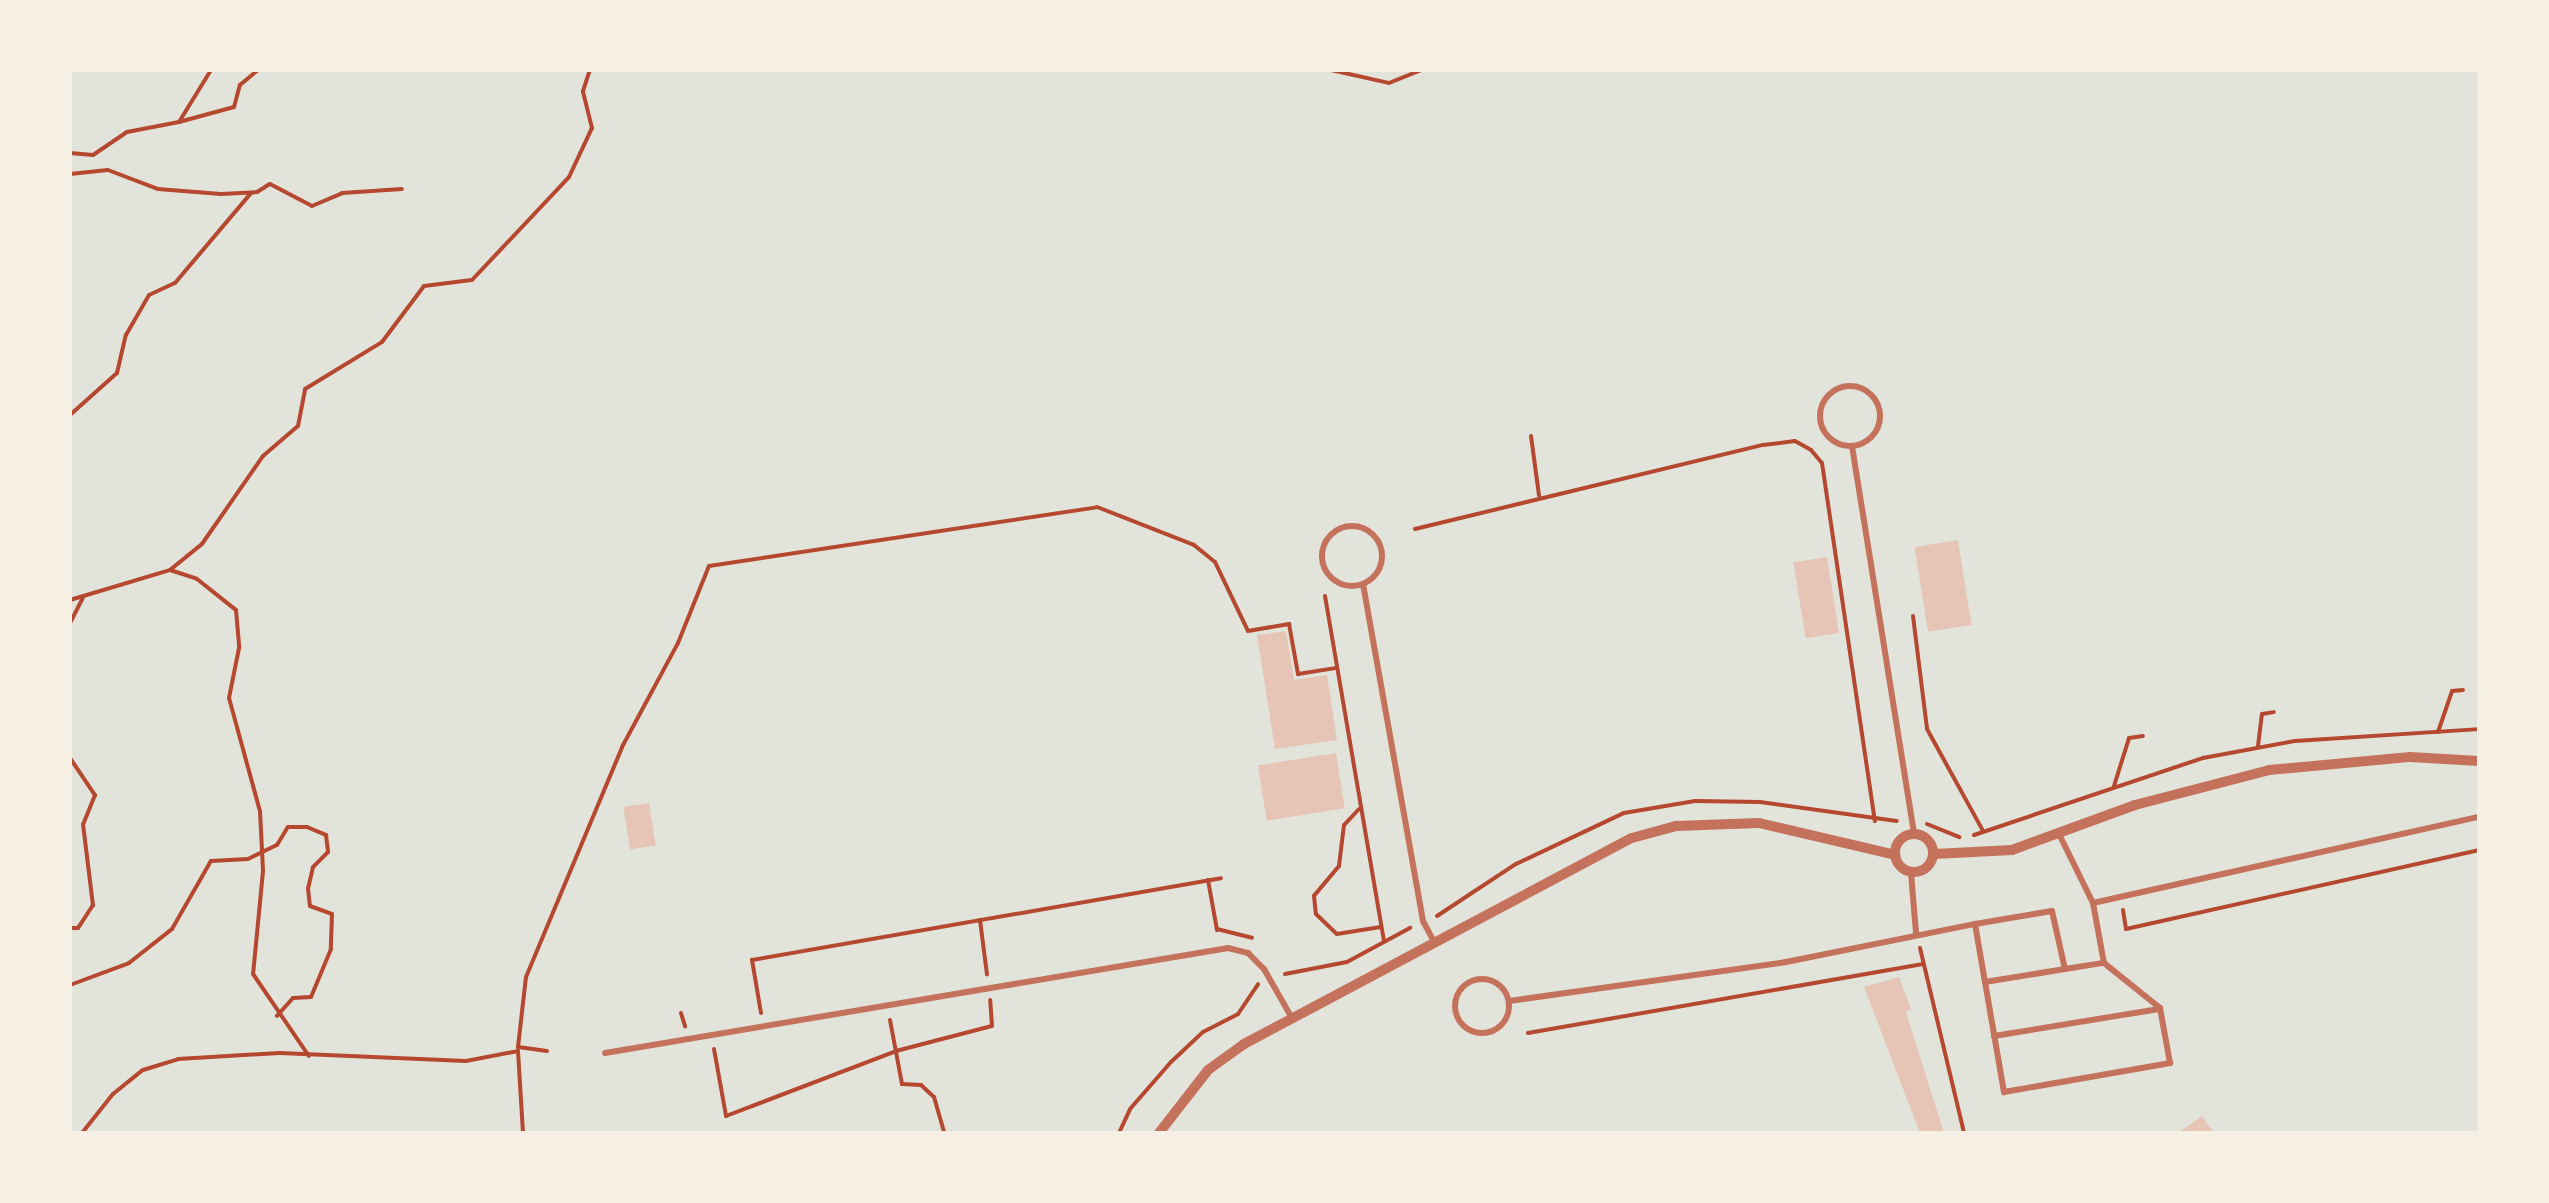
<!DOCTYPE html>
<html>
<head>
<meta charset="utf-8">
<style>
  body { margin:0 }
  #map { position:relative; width:2549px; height:1203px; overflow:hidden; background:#f6efe4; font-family:"Fira Sans",sans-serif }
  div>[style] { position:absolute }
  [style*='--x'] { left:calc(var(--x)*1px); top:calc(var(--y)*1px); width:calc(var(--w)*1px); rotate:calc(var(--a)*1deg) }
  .green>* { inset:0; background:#e2e4dc; transform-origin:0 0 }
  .building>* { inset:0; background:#e6c5b7; transform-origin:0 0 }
  .path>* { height:4px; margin:-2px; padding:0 2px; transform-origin:2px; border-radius:2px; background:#b5482f }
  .service>* { height:6px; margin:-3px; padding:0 3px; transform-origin:3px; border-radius:3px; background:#c5725c }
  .service>.ring { margin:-3px; padding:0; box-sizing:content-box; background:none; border:6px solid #c5725c; border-radius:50% }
  .minor>* { height:10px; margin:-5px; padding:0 5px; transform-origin:5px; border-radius:5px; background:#c5725c }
  .minor>.ring { margin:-5px; padding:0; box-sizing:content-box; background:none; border:10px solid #c5725c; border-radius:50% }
  span { translate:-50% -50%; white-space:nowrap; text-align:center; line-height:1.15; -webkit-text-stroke:8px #f6efe4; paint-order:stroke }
  .frame { position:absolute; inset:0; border:72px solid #f6efe4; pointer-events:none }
</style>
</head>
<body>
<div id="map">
  <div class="green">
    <div style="left:70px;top:70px;width:2409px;height:1063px"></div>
  </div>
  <div class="building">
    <div style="left:1958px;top:540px;width:86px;height:44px;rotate:81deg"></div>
    <div style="left:1827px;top:557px;width:77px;height:34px;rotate:81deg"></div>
    <div style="clip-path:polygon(1286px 631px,1294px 680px,1327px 675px,1337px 740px,1275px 749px,1257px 635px)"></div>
    <div style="left:1336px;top:753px;width:56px;height:79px;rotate:81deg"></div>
    <div style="left:649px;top:803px;width:43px;height:26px;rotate:81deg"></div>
    <div style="clip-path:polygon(1899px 977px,1911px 1009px,1906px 1012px,1944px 1133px,1920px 1133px,1864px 987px)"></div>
    <div style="clip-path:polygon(2202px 1116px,2214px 1133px,2178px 1133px)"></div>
  </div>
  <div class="path">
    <div style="--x:211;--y:70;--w:61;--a:121.6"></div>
    <div style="--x:179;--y:122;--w:57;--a:-15.3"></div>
    <div style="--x:234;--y:107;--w:23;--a:-75"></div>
    <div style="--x:240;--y:85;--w:23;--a:-40"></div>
    <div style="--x:1331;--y:70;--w:59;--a:12.6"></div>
    <div style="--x:1389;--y:83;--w:35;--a:-22"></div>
    <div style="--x:70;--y:153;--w:23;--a:5"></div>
    <div style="--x:93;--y:155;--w:41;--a:-34.1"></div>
    <div style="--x:127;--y:132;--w:53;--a:-10.9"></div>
    <div style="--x:70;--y:174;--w:38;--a:-6"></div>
    <div style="--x:108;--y:170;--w:53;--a:20.8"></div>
    <div style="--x:158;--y:189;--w:63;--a:4.5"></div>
    <div style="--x:221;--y:194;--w:36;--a:-3"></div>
    <div style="--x:257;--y:192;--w:15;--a:-32"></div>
    <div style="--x:270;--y:184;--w:47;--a:27.6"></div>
    <div style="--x:312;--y:206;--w:33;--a:-23"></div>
    <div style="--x:342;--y:193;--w:60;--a:-3.8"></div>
    <div style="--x:70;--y:415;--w:63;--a:-41.8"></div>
    <div style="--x:117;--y:373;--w:39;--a:-77"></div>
    <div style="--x:126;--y:335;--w:46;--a:-60.1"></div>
    <div style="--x:149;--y:295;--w:29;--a:-25"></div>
    <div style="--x:175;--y:283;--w:118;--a:-49.8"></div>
    <div style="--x:1531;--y:436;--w:60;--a:82.3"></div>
    <div style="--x:1415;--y:529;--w:358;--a:-13.6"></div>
    <div style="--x:1763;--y:445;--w:32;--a:-7"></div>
    <div style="--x:1795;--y:441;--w:18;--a:29"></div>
    <div style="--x:1811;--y:450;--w:17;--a:50"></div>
    <div style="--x:1822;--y:463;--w:362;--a:81.6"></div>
    <div style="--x:170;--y:570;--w:28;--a:18"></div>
    <div style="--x:197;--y:579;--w:50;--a:38.5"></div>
    <div style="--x:236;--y:610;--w:38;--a:85"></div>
    <div style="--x:239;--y:648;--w:51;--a:101.3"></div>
    <div style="--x:229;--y:698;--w:117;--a:74.7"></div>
    <div style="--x:260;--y:811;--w:60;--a:87.1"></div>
    <div style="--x:263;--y:871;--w:103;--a:95.5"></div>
    <div style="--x:253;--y:974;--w:99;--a:55.7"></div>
    <div style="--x:1325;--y:596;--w:350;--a:80.3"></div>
    <div style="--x:70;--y:600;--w:104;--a:-16.7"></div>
    <div style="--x:170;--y:570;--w:41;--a:-39.1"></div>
    <div style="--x:202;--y:544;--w:107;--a:-55.3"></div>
    <div style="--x:263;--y:456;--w:46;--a:-40.6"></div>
    <div style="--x:298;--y:426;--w:38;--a:-79"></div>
    <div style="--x:305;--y:389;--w:90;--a:-31.4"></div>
    <div style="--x:382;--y:342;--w:70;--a:-53.1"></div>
    <div style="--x:424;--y:286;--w:48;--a:-7.1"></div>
    <div style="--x:472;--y:280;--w:141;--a:-46.7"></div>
    <div style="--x:569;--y:177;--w:54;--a:-64.9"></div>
    <div style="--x:592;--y:128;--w:38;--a:-104"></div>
    <div style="--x:583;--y:91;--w:22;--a:-72"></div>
    <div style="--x:1913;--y:616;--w:114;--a:82.9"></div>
    <div style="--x:1927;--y:729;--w:116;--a:61.2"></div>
    <div style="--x:70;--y:623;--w:28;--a:-63"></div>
    <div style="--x:2438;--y:732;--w:43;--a:-71.1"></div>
    <div style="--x:2452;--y:691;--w:11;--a:-5"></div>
    <div style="--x:2258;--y:746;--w:32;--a:-83"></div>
    <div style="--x:2262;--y:714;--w:12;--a:-9"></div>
    <div style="--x:70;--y:758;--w:45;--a:56"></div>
    <div style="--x:95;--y:795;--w:31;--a:112"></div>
    <div style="--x:83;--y:824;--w:82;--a:83"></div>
    <div style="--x:93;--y:905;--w:27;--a:123"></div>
    <div style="--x:78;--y:928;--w:8;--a:180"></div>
    <div style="--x:2114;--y:786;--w:50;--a:-72.6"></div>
    <div style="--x:2129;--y:738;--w:14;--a:-8"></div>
    <div style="--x:1359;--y:809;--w:22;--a:133"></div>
    <div style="--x:1344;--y:825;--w:41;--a:97"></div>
    <div style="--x:1339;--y:866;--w:39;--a:130"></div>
    <div style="--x:1314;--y:896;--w:18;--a:84"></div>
    <div style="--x:1316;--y:914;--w:29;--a:44"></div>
    <div style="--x:1337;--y:934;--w:44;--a:-9.2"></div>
    <div style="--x:1927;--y:824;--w:35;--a:22"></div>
    <div style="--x:1974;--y:835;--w:242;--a:-18.6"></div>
    <div style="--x:2203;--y:758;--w:94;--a:-10.5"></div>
    <div style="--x:2295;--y:741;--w:184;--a:-3.7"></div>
    <div style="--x:1208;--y:880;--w:51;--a:79.8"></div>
    <div style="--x:2123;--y:910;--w:19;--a:81"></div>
    <div style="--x:2126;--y:929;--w:362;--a:-12.6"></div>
    <div style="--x:1437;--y:916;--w:95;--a:-33.4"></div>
    <div style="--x:1516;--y:864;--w:119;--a:-25.3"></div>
    <div style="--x:1624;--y:813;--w:72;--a:-9.6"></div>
    <div style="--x:1695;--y:801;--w:65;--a:0.9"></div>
    <div style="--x:1760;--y:802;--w:138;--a:7.9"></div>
    <div style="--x:980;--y:920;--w:55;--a:82.7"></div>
    <div style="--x:1217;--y:929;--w:36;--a:14"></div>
    <div style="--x:1920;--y:948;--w:190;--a:76.6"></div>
    <div style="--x:1285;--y:974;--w:63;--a:-11"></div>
    <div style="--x:1347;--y:962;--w:72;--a:-28.4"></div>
    <div style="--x:70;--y:985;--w:63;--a:-20.4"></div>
    <div style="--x:129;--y:963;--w:55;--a:-38.3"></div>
    <div style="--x:172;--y:929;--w:78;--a:-60.2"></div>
    <div style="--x:211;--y:861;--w:37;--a:-3"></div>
    <div style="--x:248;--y:859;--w:32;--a:-26"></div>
    <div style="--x:277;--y:845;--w:21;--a:-59"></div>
    <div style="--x:288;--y:827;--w:19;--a:0"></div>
    <div style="--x:307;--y:827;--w:21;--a:23"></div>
    <div style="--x:326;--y:835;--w:17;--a:83"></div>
    <div style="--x:328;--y:852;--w:21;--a:135"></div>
    <div style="--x:313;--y:867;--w:22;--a:103"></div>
    <div style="--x:308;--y:888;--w:18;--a:84"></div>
    <div style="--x:310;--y:906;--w:23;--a:20"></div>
    <div style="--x:332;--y:914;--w:35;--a:92"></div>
    <div style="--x:331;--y:949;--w:52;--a:112.6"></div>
    <div style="--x:311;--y:997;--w:18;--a:177"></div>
    <div style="--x:293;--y:998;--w:24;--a:132"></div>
    <div style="--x:681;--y:1013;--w:14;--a:73"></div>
    <div style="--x:761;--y:1013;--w:54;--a:-99.6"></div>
    <div style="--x:752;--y:960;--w:476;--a:-9.9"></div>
    <div style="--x:890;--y:1020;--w:65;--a:79.4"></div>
    <div style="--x:902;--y:1084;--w:19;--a:3"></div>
    <div style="--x:921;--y:1085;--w:18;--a:43"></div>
    <div style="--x:934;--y:1097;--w:37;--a:74"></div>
    <div style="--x:1528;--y:1033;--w:401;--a:-9.9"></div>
    <div style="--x:714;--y:1049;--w:68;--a:79.8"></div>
    <div style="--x:726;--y:1116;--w:182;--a:-20.9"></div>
    <div style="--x:896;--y:1051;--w:99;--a:-14.6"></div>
    <div style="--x:992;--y:1026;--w:26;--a:-94"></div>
    <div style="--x:518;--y:1051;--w:82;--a:86.5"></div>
    <div style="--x:547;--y:1051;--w:29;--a:-172"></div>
    <div style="--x:518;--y:1047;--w:70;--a:-83.5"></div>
    <div style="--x:526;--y:977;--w:249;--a:-67.3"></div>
    <div style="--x:622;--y:747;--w:118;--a:-61.7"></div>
    <div style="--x:678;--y:643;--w:83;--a:-68.1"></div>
    <div style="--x:709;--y:566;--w:392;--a:-8.6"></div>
    <div style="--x:1097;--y:507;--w:104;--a:21.4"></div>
    <div style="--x:1194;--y:545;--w:27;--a:39"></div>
    <div style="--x:1215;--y:562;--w:76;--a:64.4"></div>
    <div style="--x:1248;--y:631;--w:42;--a:-9.7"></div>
    <div style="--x:1289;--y:624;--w:51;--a:79.8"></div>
    <div style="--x:1298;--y:674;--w:39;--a:-9"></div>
    <div style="--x:82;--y:1133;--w:50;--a:-51.5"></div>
    <div style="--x:113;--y:1094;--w:38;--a:-39"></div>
    <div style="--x:143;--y:1070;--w:37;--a:-17"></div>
    <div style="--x:178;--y:1059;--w:102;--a:-3.4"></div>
    <div style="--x:280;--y:1053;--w:186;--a:2.5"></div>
    <div style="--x:466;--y:1061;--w:53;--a:-10.9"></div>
    <div style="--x:1119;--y:1133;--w:26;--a:-65"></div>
    <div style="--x:1130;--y:1109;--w:62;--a:-48.9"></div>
    <div style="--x:1171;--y:1062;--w:44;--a:-43.2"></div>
    <div style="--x:1203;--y:1032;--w:39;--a:-27"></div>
    <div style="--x:1238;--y:1014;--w:36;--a:-56"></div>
  </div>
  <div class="service">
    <div class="ring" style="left:1820px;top:386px;width:54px;height:54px"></div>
    <div style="--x:1852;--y:446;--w:392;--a:80.9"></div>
    <div class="ring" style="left:1322px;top:526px;width:54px;height:54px"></div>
    <div style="--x:1363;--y:584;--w:342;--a:79.9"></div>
    <div style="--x:1423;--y:921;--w:21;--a:62"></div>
    <div style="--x:2060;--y:836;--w:75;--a:63.8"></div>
    <div style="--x:2093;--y:903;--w:395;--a:-12.6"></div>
    <div style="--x:1911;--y:873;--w:60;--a:85.2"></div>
    <div style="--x:1975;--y:924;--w:78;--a:-9.6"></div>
    <div style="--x:2052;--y:911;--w:59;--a:77.4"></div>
    <div class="ring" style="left:1455px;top:979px;width:48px;height:48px"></div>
    <div style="--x:1985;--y:982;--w:112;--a:80.2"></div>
    <div style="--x:2004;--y:1092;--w:169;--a:-9.9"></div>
    <div style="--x:2170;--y:1063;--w:56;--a:-100.3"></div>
    <div style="--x:2160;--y:1008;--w:72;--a:-141.2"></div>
    <div style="--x:1509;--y:1001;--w:280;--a:-8"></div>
    <div style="--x:1786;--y:962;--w:193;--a:-11.4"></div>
    <div style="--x:1975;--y:924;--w:59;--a:80.2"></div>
    <div style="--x:1985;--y:982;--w:81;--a:-9.2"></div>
    <div style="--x:2065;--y:969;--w:39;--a:-9"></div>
    <div style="--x:2104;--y:963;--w:61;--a:-100.4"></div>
    <div style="--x:1994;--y:1036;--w:166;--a:-9.3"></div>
    <div style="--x:605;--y:1053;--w:632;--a:-9.57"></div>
    <div style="--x:1228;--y:948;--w:21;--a:14"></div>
    <div style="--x:1248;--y:953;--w:23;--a:45"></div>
    <div style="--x:1264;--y:969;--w:56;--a:60.3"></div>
  </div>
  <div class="minor">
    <div class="ring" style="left:1895px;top:834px;width:28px;height:28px"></div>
    <div style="--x:1934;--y:854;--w:78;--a:-2.9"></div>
    <div style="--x:2012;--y:850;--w:131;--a:-20.1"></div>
    <div style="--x:2135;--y:805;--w:138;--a:-14.6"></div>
    <div style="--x:2269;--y:770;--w:142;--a:-5.3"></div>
    <div style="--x:2410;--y:757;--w:69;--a:3.3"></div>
    <div style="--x:1159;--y:1133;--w:80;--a:-52.1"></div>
    <div style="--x:1208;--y:1070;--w:44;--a:-35.8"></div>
    <div style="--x:1244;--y:1044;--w:439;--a:-28"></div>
    <div style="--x:1632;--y:838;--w:46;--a:-15.3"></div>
    <div style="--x:1676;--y:826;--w:83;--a:-2.1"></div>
    <div style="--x:1759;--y:823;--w:140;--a:13.2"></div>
  </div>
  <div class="frame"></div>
</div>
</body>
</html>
